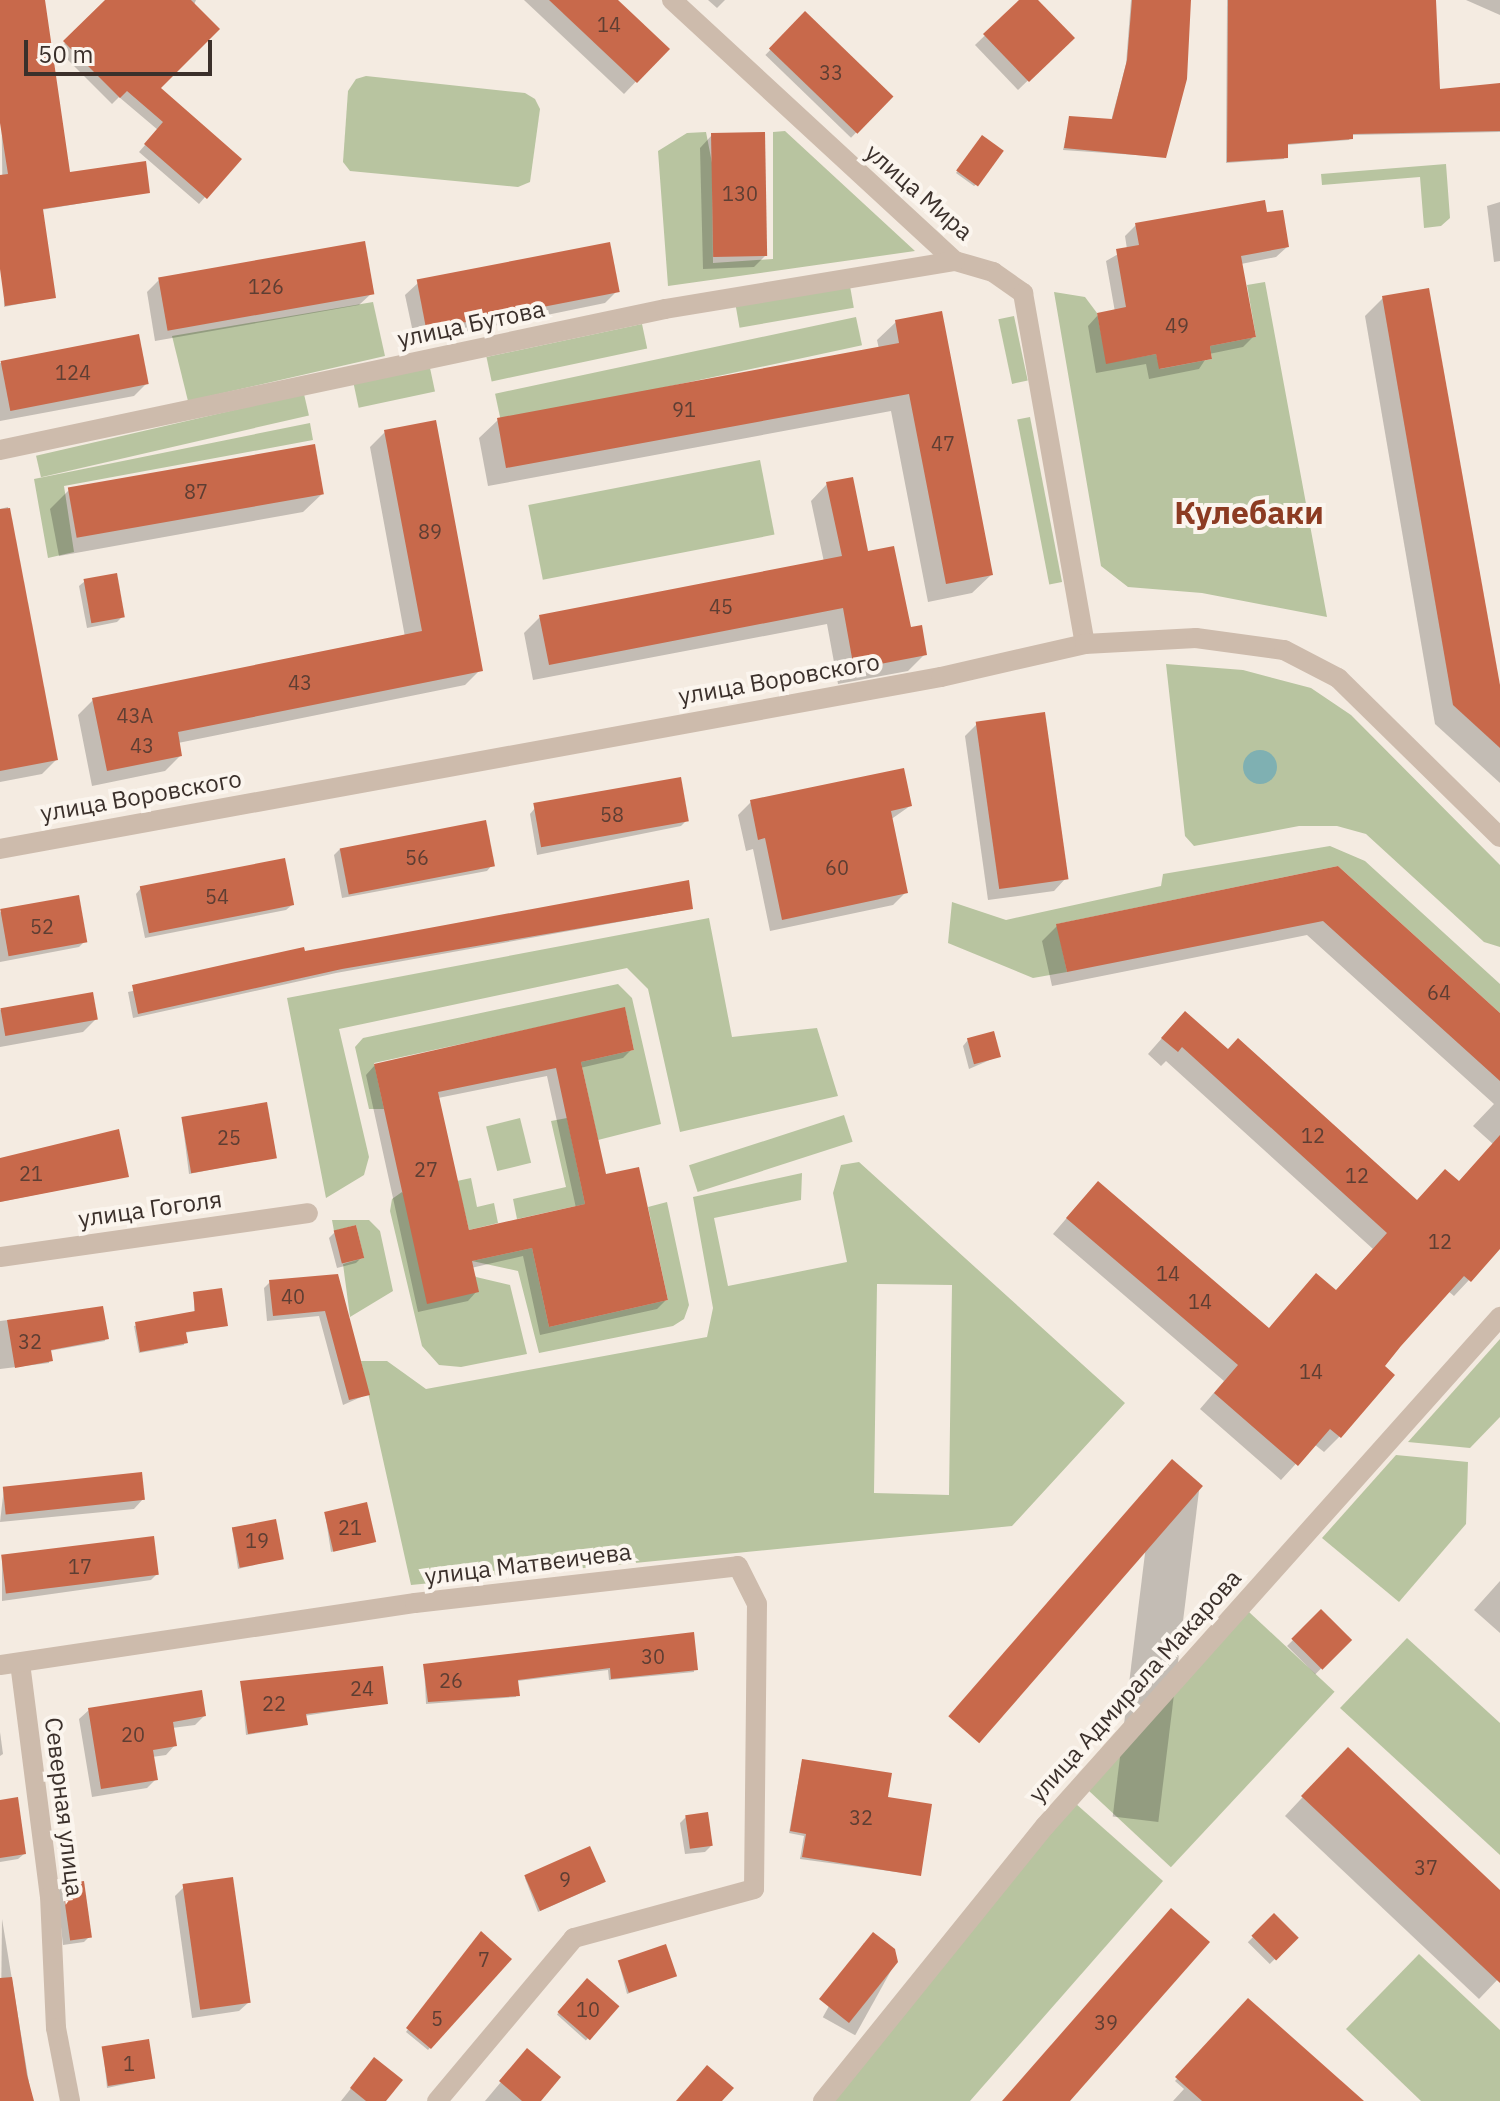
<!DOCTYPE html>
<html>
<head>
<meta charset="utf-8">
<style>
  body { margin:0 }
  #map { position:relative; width:1500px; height:2101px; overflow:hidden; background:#f4ebe1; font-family:"IBM Plex Sans",sans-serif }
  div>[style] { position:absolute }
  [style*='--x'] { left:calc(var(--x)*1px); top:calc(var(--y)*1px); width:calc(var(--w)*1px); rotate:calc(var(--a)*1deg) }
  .green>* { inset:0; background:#b8c4a0; transform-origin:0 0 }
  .water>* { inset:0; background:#7fb0b2 }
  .round { border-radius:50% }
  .shadow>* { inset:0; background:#0003; transform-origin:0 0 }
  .building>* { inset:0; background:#c8694b; transform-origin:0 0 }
  .minor>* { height:20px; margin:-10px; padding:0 10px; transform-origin:10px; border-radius:10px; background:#cdbbac }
  .tertiary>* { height:20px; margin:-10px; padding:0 10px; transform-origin:10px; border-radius:10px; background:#cdbbac }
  span { translate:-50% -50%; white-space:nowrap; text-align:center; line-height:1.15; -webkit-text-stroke:8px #fbf5ee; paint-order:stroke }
  .number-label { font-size:20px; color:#5e3e33 }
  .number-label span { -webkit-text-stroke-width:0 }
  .street-label { font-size:24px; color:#3b302b }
  .district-label { font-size:32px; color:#8c3b22; font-weight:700 }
  .scale { position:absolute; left:24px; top:40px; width:188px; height:36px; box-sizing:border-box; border:4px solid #3b302b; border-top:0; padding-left:10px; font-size:24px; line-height:28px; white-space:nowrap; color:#3b302b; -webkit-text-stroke:6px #fbf5ee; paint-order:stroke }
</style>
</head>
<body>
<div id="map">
  <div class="green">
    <div style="clip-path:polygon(366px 76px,525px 93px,535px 99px,540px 109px,530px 182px,518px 187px,350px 171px,343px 162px,348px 91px,356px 79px)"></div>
    <div style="clip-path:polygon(785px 131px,915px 251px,668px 286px,658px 151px,687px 133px,706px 132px,712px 163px,713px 263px,773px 259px,773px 132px)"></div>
    <div style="clip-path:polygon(1446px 164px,1450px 218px,1441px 226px,1424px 228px,1420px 177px,1322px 185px,1321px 174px)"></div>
    <div style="clip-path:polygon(1265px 282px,1327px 617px,1202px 593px,1128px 587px,1101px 566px,1054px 292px,1085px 297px,1097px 313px,1107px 363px,1156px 354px,1160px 369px,1212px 359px,1210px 346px,1256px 337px,1247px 285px)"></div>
    <div style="left:850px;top:286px;width:22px;height:116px;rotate:80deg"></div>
    <div style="clip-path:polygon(373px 302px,385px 356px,188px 401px,172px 336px)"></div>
    <div style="left:1014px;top:316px;width:66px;height:16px;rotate:78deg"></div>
    <div style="left:856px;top:317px;width:29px;height:369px;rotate:78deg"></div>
    <div style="left:642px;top:324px;width:25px;height:159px;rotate:78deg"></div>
    <div style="left:430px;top:368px;width:24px;height:78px;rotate:78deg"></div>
    <div style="left:304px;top:394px;width:22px;height:275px;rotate:77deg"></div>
    <div style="left:1030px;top:417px;width:168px;height:13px;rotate:79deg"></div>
    <div style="clip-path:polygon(310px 423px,313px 440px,64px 486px,74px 552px,48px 558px,34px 479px)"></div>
    <div style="left:760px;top:460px;width:76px;height:236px;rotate:79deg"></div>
    <div style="clip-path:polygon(1166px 664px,1243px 670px,1311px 688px,1351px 715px,1500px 865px,1500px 947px,1484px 942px,1366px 834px,1337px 826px,1299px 826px,1194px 846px,1185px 836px)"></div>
    <div style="clip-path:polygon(1330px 846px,1365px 861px,1500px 984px,1500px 1013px,1338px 866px,1057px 924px,1067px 972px,1033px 978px,948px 943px,952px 902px,1006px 920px,1161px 886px,1163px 874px)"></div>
    <div style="clip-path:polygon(709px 918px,732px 1037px,817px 1028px,838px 1096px,680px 1132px,648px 989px,627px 968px,339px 1029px,369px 1157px,364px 1175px,326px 1198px,287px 998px)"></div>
    <div style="clip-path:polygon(618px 984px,632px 998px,661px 1124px,598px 1140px,581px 1062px,634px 1050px,625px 1008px,374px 1063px,384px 1109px,369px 1109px,355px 1047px,363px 1038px)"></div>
    <div style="left:844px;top:1115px;width:28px;height:163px;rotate:72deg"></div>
    <div style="left:520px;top:1118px;width:46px;height:35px;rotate:76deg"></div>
    <div style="clip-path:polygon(567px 1118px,585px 1204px,517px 1219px,513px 1199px,566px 1187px,551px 1121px)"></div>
    <div style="clip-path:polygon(evenodd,859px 1162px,1125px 1403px,1012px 1526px,411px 1585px,361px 1361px,387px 1361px,426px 1389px,707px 1337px,713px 1308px,693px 1197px,802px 1173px,801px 1200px,714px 1218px,728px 1286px,847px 1262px,833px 1193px,841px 1165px,859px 1162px,877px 1284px,952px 1285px,949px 1495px,874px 1493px,877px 1284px)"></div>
    <div style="clip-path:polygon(471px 1178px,477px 1207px,494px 1203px,498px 1223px,469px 1230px,457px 1181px)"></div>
    <div style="clip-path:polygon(402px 1192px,476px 1277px,510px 1285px,527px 1354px,461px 1367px,439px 1365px,422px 1346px,390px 1211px,392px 1199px)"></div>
    <div style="clip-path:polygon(667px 1202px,689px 1305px,684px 1319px,673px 1326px,539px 1353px,518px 1271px,472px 1261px,532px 1248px,549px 1327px,668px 1300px,648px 1207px)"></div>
    <div style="clip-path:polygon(332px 1220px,369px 1220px,380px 1231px,393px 1291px,350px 1317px,343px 1264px,364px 1258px,356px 1225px,334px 1231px)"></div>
    <div style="clip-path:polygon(1500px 1339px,1500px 1417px,1470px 1448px,1408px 1442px)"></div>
    <div style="clip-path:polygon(1396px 1455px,1468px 1462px,1466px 1524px,1399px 1602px,1322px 1538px)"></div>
    <div style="left:1249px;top:1612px;width:117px;height:240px;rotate:43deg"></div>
    <div style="clip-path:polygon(1407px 1638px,1500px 1723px,1500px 1855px,1340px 1708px)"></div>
    <div style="clip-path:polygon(1075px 1803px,1163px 1881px,970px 2101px,833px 2101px)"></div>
    <div style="clip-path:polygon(1419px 1954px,1500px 2030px,1500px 2101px,1421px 2101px,1346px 2029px)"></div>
  </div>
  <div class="water">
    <div class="round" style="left:1243px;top:750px;width:34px;height:34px"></div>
  </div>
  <div class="shadow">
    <div style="clip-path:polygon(0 0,43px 0,69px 174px,148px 192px,41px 210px,54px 297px,4px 307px)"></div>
    <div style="clip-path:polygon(108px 0,196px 0,158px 88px,205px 197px,199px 204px,139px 152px,158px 130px,119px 97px,112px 104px,58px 50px)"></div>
    <div style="clip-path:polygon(524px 0,615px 0,667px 49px,624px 94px)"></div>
    <div style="clip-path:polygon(708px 0,725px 0,717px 8px)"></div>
    <div style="clip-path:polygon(1022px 0,1036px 0,1072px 38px,1018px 90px,975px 45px)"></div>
    <div style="clip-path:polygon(1131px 0,1189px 0,1165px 157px,1063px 150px,1070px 119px,1111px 121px,1126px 64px)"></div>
    <div style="clip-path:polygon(1227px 0,1434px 0,1438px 91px,1500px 85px,1500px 132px,1351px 135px,1349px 140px,1286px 145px,1284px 159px,1226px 163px)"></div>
    <div style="clip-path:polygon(1466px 0,1500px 0,1500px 15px)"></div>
    <div style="left:805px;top:14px;width:119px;height:57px;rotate:44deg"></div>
    <div style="clip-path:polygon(712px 135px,766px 255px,754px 267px,703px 269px,700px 148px)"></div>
    <div style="clip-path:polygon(980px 140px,977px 184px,974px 186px,956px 173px)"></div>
    <div style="clip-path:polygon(1500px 202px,1500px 261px,1494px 262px,1487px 206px)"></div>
    <div style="clip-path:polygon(1136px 225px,1287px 247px,1276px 257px,1241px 264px,1254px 336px,1243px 347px,1209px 354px,1199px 369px,1149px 379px,1146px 364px,1096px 373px,1088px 326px,1098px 315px,1115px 312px,1106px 261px,1127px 249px,1125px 236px)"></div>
    <div style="clip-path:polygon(159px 280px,372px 293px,359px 305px,155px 341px,147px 292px)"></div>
    <div style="clip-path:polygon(418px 283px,617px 291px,605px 303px,415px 342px,405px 295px)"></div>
    <div style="clip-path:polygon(1383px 298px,1500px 687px,1500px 783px,1435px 724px,1365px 316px)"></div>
    <div style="clip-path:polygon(896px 322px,991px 575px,972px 593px,928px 602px,891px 411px,488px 486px,479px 438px,498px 420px,879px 349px,877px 340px)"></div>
    <div style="clip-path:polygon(0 363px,146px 384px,134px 396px,0 421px)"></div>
    <div style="clip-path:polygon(385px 432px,480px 670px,465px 685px,178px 743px,180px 756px,165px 771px,92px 786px,78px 715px,93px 700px,405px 637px,370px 447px)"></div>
    <div style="clip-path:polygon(827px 484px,925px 654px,908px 671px,838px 684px,827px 624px,533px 680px,524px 633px,540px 617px,824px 562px,811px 501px)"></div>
    <div style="clip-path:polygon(69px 490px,322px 494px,303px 512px,59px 556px,50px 509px)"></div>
    <div style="clip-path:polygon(8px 507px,56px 760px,42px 774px,0 782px,0 509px)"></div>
    <div style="clip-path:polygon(85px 581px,123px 616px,117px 622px,87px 628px,79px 586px)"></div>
    <div style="clip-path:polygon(977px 724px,1066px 878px,1054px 891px,988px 900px,965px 736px)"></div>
    <div style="clip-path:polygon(751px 802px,910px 806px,890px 820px,905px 893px,893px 905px,770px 931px,753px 849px,746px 851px,738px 815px)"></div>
    <div style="clip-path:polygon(535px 808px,687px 820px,681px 826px,537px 855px,530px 814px)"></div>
    <div style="clip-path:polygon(340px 849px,492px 865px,487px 871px,342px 898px,334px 855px)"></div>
    <div style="clip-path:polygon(1338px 868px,1500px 1015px,1500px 1247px,1454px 1296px,1448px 1291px,1382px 1366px,1339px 1437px,1324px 1452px,1314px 1444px,1281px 1480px,1200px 1409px,1224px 1381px,1053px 1234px,1083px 1199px,1268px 1330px,1335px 1292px,1373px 1249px,1166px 1061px,1161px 1066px,1148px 1054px,1170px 1029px,1228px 1052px,1416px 1202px,1458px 1183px,1493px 1144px,1473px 1126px,1494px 1104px,1307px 935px,1052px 986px,1042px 941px,1057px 926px)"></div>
    <div style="clip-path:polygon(141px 888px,292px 905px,286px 910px,145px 938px,136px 894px)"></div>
    <div style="clip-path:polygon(691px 909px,336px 973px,133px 1018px,128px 992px,304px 954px)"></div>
    <div style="clip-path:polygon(0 912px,85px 941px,79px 947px,0 962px)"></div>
    <div style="clip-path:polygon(0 1010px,95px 1020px,83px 1032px,0 1047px)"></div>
    <div style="clip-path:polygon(968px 1040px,999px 1056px,969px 1069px,963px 1046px)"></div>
    <div style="clip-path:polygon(evenodd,632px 1049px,623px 1058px,580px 1068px,604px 1176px,666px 1300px,657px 1309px,540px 1335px,523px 1256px,471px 1268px,477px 1291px,468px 1301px,418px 1312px,366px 1075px,375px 1065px,632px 1049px,547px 1076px,576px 1208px,467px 1232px,438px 1098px,547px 1076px)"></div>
    <div style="clip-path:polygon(182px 1119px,275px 1157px,189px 1174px)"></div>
    <div style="clip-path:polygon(0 1159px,127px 1176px,0 1202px)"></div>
    <div style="clip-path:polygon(335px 1232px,362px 1257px,356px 1263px,337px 1268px,329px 1238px)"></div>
    <div style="clip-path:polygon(337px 1276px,368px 1394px,343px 1405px,319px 1316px,267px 1321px,264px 1288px,270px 1282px)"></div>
    <div style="clip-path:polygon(194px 1294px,226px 1326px,184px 1333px,184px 1345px,139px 1353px,134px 1326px,194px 1313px)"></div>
    <div style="clip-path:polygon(101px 1308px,105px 1341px,49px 1351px,49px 1363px,0 1369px,0 1321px)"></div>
    <div style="left:1154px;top:1480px;width:46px;height:339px;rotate:7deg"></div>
    <div style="clip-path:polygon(4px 1488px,143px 1499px,134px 1509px,0 1522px)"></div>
    <div style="clip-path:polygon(325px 1513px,373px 1541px,331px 1552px)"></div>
    <div style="clip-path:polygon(232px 1527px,282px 1558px,238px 1569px)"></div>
    <div style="clip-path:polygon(2px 1560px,157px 1574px,151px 1580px,2px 1601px)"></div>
    <div style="clip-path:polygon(1500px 1581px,1500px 1633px,1474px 1610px)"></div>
    <div style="left:1321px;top:1612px;width:40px;height:48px;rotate:45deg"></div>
    <div style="clip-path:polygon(692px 1635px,694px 1672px,609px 1680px,608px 1670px,517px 1681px,516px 1697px,426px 1704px,424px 1666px)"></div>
    <div style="clip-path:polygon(241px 1683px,386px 1703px,304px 1716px,303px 1726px,246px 1735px)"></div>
    <div style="clip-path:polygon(89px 1710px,204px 1716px,195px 1725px,172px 1728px,175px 1745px,166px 1755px,152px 1757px,156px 1779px,147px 1788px,92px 1797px,79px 1719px)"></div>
    <div style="clip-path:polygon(0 1732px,3px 1754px,0 1756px)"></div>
    <div style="clip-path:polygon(802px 1761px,885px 1799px,919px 1875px,800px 1859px,804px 1836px,789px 1833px)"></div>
    <div style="clip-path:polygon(1330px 1768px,1500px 1893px,1500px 1977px,1479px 1999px,1285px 1816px)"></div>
    <div style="clip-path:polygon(0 1802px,24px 1854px,18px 1859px,0 1862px)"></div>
    <div style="clip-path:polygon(686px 1817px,711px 1846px,705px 1852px,685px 1854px,680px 1823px)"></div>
    <div style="clip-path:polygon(525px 1878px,601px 1884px,538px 1912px)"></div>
    <div style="clip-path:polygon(63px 1886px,90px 1936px,84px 1942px,63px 1945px,57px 1892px)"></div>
    <div style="clip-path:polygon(184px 1887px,249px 2002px,239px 2011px,192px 2018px,175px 1896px)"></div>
    <div style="left:1274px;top:1916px;width:31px;height:37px;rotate:45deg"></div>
    <div style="clip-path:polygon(2px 1919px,32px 2101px,0 2101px)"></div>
    <div style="clip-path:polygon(481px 1934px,509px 1959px,428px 2050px,406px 2032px)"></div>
    <div style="left:864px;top:1943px;width:37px;height:85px;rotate:29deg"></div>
    <div style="clip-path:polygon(619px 1963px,675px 1976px,627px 1994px)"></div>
    <div style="left:587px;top:1981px;width:39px;height:45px;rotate:42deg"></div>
    <div style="clip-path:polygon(1248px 2001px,1361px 2101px,1173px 2101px,1184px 2089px,1175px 2081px)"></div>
    <div style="clip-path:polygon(103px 2048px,153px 2078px,107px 2088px)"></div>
    <div style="clip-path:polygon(527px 2051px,538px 2101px,485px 2101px)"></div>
    <div style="clip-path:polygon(372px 2062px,384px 2101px,341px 2101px)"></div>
  </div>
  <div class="building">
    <div style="clip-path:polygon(0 0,45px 0,70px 172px,146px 161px,150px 193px,43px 209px,56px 298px,5px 306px,0 269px,0 175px,8px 174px,0 123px)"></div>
    <div style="clip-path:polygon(105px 0,191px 0,220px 29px,161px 88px,242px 159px,207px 199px,144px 144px,163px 122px,127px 91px,120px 98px,63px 41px)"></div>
    <div style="clip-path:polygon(549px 0,618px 0,670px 49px,637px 83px)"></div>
    <div style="clip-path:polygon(1019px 0,1038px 0,1075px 38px,1029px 82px,983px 34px)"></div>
    <div style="clip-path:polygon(1132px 0,1191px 0,1187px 79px,1166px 158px,1064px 148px,1069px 116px,1112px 119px,1127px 60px)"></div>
    <div style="clip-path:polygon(1228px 0,1436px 0,1440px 89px,1500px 83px,1500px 131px,1353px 134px,1353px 139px,1288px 144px,1288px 158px,1227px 162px)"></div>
    <div style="left:805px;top:11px;width:123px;height:52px;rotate:44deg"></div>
    <div style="left:765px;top:132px;width:124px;height:54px;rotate:89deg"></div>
    <div style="left:982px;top:135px;width:27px;height:44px;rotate:36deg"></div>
    <div style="clip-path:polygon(1265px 200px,1267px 212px,1283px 210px,1289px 247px,1241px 256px,1256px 337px,1210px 346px,1212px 359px,1159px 369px,1156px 354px,1106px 364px,1097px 313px,1126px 307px,1116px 249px,1139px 245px,1135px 223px)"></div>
    <div style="left:365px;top:241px;width:54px;height:210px;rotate:80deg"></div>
    <div style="left:610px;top:242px;width:51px;height:197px;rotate:79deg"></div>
    <div style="clip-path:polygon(1429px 288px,1500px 685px,1500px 748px,1453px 705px,1382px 296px)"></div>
    <div style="clip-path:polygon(942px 311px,993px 575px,946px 584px,909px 394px,506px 468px,497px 418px,899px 343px,895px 320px)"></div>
    <div style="left:139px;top:334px;width:51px;height:141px;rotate:79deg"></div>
    <div style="clip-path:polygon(436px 420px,483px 671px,178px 732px,182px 756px,107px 771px,92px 698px,422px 631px,384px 430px)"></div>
    <div style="left:315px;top:444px;width:51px;height:251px;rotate:80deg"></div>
    <div style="clip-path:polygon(853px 477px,868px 551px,894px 546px,911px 627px,922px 625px,927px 655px,854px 669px,843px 608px,549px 665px,539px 615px,842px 556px,826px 482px)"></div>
    <div style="clip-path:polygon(10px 508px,58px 760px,0 771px,0 509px)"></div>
    <div style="left:117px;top:573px;width:45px;height:34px;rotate:80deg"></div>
    <div style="left:1045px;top:712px;width:169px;height:70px;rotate:82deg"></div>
    <div style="clip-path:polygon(904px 768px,912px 806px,891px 811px,908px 893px,782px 920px,765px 838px,758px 840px,750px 800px)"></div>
    <div style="left:681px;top:777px;width:45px;height:150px;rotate:80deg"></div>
    <div style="left:486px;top:820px;width:47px;height:149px;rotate:79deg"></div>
    <div style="left:285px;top:858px;width:48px;height:148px;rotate:79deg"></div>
    <div style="clip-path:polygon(1338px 866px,1500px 1013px,1500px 1081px,1323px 921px,1067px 972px,1056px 924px)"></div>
    <div style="clip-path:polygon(689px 880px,693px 909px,342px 969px,138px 1014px,132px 985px,304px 947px,305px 951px)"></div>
    <div style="left:79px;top:895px;width:48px;height:80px;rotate:80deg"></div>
    <div style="left:93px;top:992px;width:28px;height:94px;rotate:80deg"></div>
    <div style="clip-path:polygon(evenodd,625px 1007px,634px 1050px,581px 1062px,606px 1174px,639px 1167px,668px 1300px,549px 1327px,532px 1248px,472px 1261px,479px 1292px,427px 1304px,374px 1064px,625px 1007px,556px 1068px,585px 1204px,469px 1230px,438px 1092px,556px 1068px)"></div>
    <div style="clip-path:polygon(1185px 1011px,1228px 1049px,1238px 1038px,1417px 1200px,1445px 1169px,1459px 1181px,1500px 1135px,1500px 1249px,1471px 1282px,1464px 1276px,1401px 1346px,1385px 1366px,1395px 1375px,1341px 1438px,1330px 1429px,1298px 1466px,1214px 1393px,1238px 1365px,1066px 1218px,1098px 1181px,1269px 1328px,1316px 1273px,1336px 1290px,1387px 1233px,1182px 1047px,1178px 1052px,1161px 1038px)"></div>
    <div style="left:994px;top:1031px;width:27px;height:28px;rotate:75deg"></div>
    <div style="left:267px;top:1102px;width:57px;height:87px;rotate:80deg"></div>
    <div style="clip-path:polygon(119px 1129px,129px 1177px,0 1202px,0 1158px)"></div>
    <div style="left:356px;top:1225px;width:34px;height:23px;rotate:76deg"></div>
    <div style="clip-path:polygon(338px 1274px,370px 1395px,349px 1400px,325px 1311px,273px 1316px,269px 1280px)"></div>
    <div style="clip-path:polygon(222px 1288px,228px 1326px,186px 1332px,188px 1343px,140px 1352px,135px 1322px,195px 1311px,193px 1292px)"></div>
    <div style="clip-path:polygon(103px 1306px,109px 1339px,51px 1350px,53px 1361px,15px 1368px,7px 1320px)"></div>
    <div style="left:1172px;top:1459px;width:41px;height:341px;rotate:41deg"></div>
    <div style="left:142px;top:1472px;width:28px;height:140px;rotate:84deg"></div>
    <div style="left:367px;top:1502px;width:41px;height:44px;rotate:77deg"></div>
    <div style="left:276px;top:1519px;width:41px;height:45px;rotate:79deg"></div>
    <div style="left:154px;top:1536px;width:39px;height:154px;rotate:83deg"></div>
    <div style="left:1321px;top:1609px;width:44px;height:42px;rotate:45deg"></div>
    <div style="clip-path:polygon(694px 1632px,698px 1670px,611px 1679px,610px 1668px,518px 1680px,520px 1696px,428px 1702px,423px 1664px)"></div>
    <div style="clip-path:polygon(383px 1666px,388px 1704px,306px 1714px,308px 1725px,248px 1734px,240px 1681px)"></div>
    <div style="clip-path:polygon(202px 1690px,206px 1716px,173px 1722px,177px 1746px,153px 1750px,158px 1780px,101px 1789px,88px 1708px)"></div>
    <div style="clip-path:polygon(1348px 1747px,1500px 1890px,1500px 1983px,1301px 1796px)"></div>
    <div style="clip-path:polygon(802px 1759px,892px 1773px,888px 1797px,932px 1804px,921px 1876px,802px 1857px,806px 1834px,790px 1831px)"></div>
    <div style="clip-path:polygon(18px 1797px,26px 1854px,0 1858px,0 1800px)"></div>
    <div style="left:708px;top:1812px;width:34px;height:23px;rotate:82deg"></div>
    <div style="left:590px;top:1846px;width:39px;height:72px;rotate:66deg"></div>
    <div style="left:233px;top:1877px;width:127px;height:51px;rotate:82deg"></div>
    <div style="left:84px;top:1881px;width:57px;height:22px;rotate:82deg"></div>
    <div style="clip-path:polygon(1171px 1908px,1210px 1942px,1070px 2101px,1002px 2101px)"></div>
    <div style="left:1274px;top:1913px;width:35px;height:32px;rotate:45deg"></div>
    <div style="clip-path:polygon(481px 1931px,512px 1959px,431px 2049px,406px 2028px)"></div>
    <div style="clip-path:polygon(873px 1932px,895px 1949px,898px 1962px,849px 2023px,819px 1999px)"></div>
    <div style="left:666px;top:1944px;width:34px;height:51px;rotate:71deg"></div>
    <div style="clip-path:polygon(12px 1977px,27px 2075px,34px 2101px,0 2101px,0 1978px)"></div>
    <div style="left:587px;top:1978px;width:43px;height:45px;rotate:41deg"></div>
    <div style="clip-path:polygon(1248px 1998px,1364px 2101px,1202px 2101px,1175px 2077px)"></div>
    <div style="left:149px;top:2039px;width:40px;height:48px;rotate:81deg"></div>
    <div style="clip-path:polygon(527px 2048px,561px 2077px,541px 2101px,522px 2101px,499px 2081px)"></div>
    <div style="clip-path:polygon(374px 2057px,403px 2080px,386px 2101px,366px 2101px,350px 2088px)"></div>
    <div style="clip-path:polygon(707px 2065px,734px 2088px,722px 2101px,676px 2101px)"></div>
  </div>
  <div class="minor">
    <div style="--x:672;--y:0;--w:385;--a:42.7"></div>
    <div style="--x:955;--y:261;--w:40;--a:16"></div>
    <div style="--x:993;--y:272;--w:37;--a:35"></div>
    <div style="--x:1023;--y:293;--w:356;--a:80"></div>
    <div style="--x:0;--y:450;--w:680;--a:-11.97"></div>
    <div style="--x:665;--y:309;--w:294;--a:-9.4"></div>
    <div style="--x:0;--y:1257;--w:311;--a:-8.1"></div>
    <div style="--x:20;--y:1663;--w:235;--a:82.7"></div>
    <div style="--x:50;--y:1896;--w:132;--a:87.4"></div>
    <div style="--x:56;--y:2028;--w:74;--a:79.1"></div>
    <div style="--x:0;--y:1665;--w:420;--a:-8.5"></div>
    <div style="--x:415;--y:1603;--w:325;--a:-6.5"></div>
    <div style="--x:738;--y:1566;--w:42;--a:63.4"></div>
    <div style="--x:757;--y:1604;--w:285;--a:90.6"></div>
    <div style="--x:754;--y:1889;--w:187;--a:164.8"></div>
    <div style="--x:574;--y:1938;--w:213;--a:130"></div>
  </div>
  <div class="tertiary">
    <div style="--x:0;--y:849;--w:957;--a:-10.36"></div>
    <div style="--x:941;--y:677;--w:148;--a:-12.9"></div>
    <div style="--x:1085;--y:644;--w:111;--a:-3.1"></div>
    <div style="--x:1196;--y:638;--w:89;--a:7.8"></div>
    <div style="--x:1284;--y:650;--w:61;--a:27.4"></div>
    <div style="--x:1338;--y:678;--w:227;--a:44.5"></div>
    <div style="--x:823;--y:2101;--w:353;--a:-51.1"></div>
    <div style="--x:1045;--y:1826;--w:683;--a:-48.21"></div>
  </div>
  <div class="number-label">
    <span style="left:609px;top:24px">14</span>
    <span style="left:831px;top:72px">33</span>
    <span style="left:740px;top:193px">130</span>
    <span style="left:266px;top:286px">126</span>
    <span style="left:1177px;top:325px">49</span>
    <span style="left:73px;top:372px">124</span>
    <span style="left:684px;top:409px">91</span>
    <span style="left:943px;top:443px">47</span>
    <span style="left:196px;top:491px">87</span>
    <span style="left:430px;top:531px">89</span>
    <span style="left:721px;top:606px">45</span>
    <span style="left:300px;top:682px">43</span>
    <span style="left:135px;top:715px">43А</span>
    <span style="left:142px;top:745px">43</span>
    <span style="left:612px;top:814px">58</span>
    <span style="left:417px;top:857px">56</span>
    <span style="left:837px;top:867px">60</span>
    <span style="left:217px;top:896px">54</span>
    <span style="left:42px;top:926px">52</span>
    <span style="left:1439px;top:992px">64</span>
    <span style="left:1313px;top:1135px">12</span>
    <span style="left:229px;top:1137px">25</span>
    <span style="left:426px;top:1169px">27</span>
    <span style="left:31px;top:1173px">21</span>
    <span style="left:1357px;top:1175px">12</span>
    <span style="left:1440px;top:1241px">12</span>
    <span style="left:1168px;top:1273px">14</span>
    <span style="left:293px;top:1296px">40</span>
    <span style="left:1200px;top:1301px">14</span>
    <span style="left:30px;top:1341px">32</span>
    <span style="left:1311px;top:1371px">14</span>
    <span style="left:350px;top:1527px">21</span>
    <span style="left:257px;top:1540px">19</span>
    <span style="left:80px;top:1566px">17</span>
    <span style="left:653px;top:1656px">30</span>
    <span style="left:451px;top:1680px">26</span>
    <span style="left:362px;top:1688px">24</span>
    <span style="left:274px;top:1703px">22</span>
    <span style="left:133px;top:1734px">20</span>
    <span style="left:861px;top:1817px">32</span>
    <span style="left:1426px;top:1867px">37</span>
    <span style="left:565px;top:1879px">9</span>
    <span style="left:484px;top:1959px">7</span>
    <span style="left:588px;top:2009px">10</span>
    <span style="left:437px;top:2018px">5</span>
    <span style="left:1106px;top:2022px">39</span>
    <span style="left:129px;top:2063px">1</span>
  </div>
  <div class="street-label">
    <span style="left:919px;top:192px;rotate:41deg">улица Мира</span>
    <span style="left:471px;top:324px;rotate:-12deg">улица Бутова</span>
    <span style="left:779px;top:679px;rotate:-10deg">улица Воровского</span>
    <span style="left:141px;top:796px;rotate:-10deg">улица Воровского</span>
    <span style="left:150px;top:1209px;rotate:-8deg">улица Гоголя</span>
    <span style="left:528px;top:1564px;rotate:-7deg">улица Матвеичева</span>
    <span style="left:1135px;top:1686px;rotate:-48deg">улица Адмирала Макарова</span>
    <span style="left:64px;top:1807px;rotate:83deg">Северная улица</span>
  </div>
  <div class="district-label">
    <span style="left:1249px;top:512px">Кулебаки</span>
  </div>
  <div class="scale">50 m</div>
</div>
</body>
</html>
